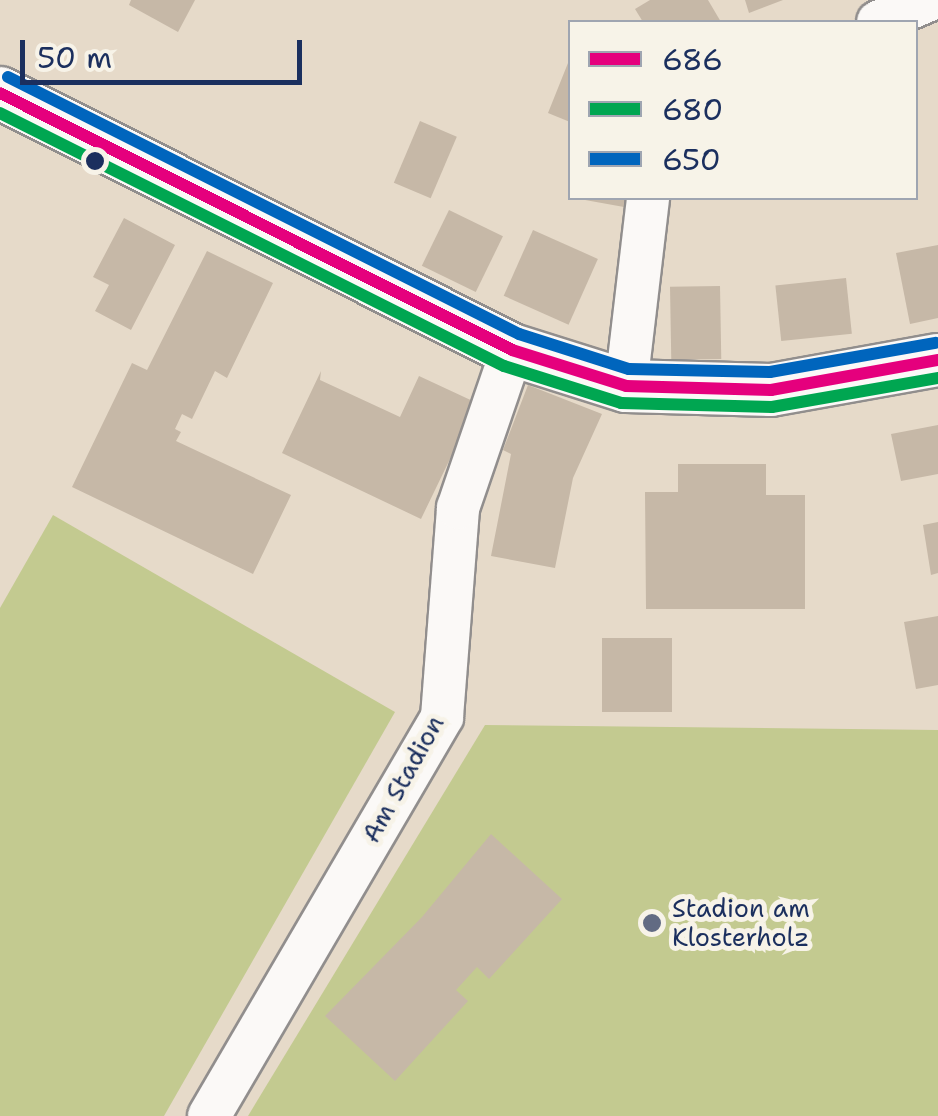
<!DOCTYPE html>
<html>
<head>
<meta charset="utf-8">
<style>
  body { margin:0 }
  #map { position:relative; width:938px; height:1116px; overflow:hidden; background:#e6dac9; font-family:"Shantell Sans",sans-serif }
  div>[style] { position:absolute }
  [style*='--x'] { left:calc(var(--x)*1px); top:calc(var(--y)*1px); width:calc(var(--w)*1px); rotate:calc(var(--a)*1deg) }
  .green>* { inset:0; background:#c3ca90 }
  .building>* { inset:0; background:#c6b8a7; transform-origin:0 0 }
  .roads { filter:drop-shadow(2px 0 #918e8d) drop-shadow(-2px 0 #918e8d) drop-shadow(0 2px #918e8d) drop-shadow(0 -2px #918e8d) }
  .minor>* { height:42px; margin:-21px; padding:0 21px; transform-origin:21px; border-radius:21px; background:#fbf9f7 }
  .tertiary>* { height:52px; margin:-26px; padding:0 26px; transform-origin:26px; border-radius:26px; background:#fbf9f7 }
  .bus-1>* { height:12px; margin:-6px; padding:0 6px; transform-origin:6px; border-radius:6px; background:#e5007d }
  .bus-2>* { height:12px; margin:-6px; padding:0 6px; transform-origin:6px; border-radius:6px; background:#00a651 }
  .bus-3>* { height:12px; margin:-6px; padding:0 6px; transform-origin:6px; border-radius:6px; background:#0065bd }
  .dots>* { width:28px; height:28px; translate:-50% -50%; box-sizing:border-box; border:5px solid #f7f3e8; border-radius:50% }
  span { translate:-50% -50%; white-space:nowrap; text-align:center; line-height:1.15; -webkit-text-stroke:10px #f7f3e8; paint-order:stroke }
  .street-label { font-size:25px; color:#1b2f5e }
  .poi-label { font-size:25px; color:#1b2f5e }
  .left { translate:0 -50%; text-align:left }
  .legend { position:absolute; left:568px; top:20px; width:350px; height:180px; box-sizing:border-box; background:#f7f3e8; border:2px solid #9fa5b1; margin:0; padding:12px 18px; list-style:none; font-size:30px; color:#1b2f5e }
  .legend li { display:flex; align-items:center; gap:20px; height:50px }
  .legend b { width:50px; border:2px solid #9fa5b1 }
  .scale { position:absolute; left:20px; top:40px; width:282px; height:45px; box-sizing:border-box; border:5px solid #1b2f5e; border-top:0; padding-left:12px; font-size:30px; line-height:35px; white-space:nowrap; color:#1b2f5e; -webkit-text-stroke:8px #f7f3e8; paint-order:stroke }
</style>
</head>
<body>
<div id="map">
  <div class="green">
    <div style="clip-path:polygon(53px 515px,395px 712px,164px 1116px,0 1116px,0 608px)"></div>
    <div style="clip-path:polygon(485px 725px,938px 730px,938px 1116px,248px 1116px)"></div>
  </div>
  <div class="building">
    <div style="clip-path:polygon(131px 0,195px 0,178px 32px,129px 5px)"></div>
    <div style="clip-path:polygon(650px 0,708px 0,721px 22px,643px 22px,635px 9px)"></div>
    <div style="clip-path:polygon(745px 0,783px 0,749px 13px)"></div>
    <div style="clip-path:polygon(570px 58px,570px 122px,548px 113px)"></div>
    <div style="left:420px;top:121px;width:40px;height:67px;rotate:23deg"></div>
    <div style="clip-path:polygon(574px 198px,625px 198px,624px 207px)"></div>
    <div style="left:449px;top:210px;width:60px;height:62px;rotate:26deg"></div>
    <div style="clip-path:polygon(124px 218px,175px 245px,131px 330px,95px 311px,109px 285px,93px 277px)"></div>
    <div style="left:533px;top:230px;width:71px;height:72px;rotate:24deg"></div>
    <div style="clip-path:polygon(938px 245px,938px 318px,910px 324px,896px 253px)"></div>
    <div style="clip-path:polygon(207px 251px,273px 283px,227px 378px,215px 371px,192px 419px,182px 414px,175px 429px,181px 432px,176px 441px,291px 495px,253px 574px,72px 487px,132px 363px,147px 370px)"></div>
    <div style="left:846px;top:278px;width:56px;height:71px;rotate:84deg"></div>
    <div style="left:720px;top:286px;width:73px;height:50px;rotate:89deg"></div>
    <div style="clip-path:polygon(321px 371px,320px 380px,400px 417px,419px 376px,477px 403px,421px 519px,282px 453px)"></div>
    <div style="clip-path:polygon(528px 385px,602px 414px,573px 478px,555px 568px,491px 556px,511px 454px,503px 450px)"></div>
    <div style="clip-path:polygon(938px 425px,938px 474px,901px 481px,891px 434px)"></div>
    <div style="clip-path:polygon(678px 464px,766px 464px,766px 495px,805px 495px,805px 609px,646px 609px,645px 492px,678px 492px)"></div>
    <div style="clip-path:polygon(938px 522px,938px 573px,931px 575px,923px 525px)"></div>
    <div style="clip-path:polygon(938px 616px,938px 685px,916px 689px,904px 622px)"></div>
    <div style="left:602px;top:638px;width:70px;height:74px"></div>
    <div style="clip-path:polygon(491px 834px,562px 899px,489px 979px,477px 967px,456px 990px,468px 1001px,395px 1081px,325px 1016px,422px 917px)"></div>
  </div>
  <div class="roads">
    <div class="minor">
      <div style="--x:878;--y:22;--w:56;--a:-23.3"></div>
      <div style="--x:626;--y:386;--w:189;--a:-83.3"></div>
      <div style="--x:209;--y:1116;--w:462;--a:-59.7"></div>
      <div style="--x:442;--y:717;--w:210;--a:-85.6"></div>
      <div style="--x:458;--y:508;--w:167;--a:-71.1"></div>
    </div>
    <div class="tertiary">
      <div style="--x:0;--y:93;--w:573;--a:26.65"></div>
      <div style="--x:512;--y:350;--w:120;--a:17.5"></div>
      <div style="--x:626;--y:386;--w:145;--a:1.6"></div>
      <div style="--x:771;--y:390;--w:170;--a:-10.2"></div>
    </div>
  </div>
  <div class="bus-1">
    <div style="--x:0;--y:93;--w:573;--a:26.65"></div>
    <div style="--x:512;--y:350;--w:120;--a:17.5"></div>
    <div style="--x:626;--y:386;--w:145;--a:1.6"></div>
    <div style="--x:771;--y:390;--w:170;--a:-10.2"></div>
  </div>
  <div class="bus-2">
    <div style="--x:0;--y:113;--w:564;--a:26.66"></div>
    <div style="--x:504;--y:366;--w:123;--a:17.5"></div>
    <div style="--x:621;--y:403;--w:151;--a:1.5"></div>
    <div style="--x:772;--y:407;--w:169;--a:-9.9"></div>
  </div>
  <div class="bus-3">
    <div style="--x:8;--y:77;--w:572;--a:26.7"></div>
    <div style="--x:519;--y:334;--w:115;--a:17.7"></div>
    <div style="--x:629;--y:369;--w:141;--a:1.2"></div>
    <div style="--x:770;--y:372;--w:168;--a:-10"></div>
  </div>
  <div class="dots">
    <div style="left:95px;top:161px;background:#1b2f5e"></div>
    <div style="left:652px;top:923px;background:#626b83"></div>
  </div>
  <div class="street-label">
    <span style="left:403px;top:779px;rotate:-61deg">Am Stadion</span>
  </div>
  <div class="poi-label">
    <span class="left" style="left:672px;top:923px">Stadion am<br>Klosterholz</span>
  </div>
  <ul class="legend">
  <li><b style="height:12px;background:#e5007d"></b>686</li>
  <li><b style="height:12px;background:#00a651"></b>680</li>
  <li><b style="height:12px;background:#0065bd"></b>650</li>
  </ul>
  <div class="scale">50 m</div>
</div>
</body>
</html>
